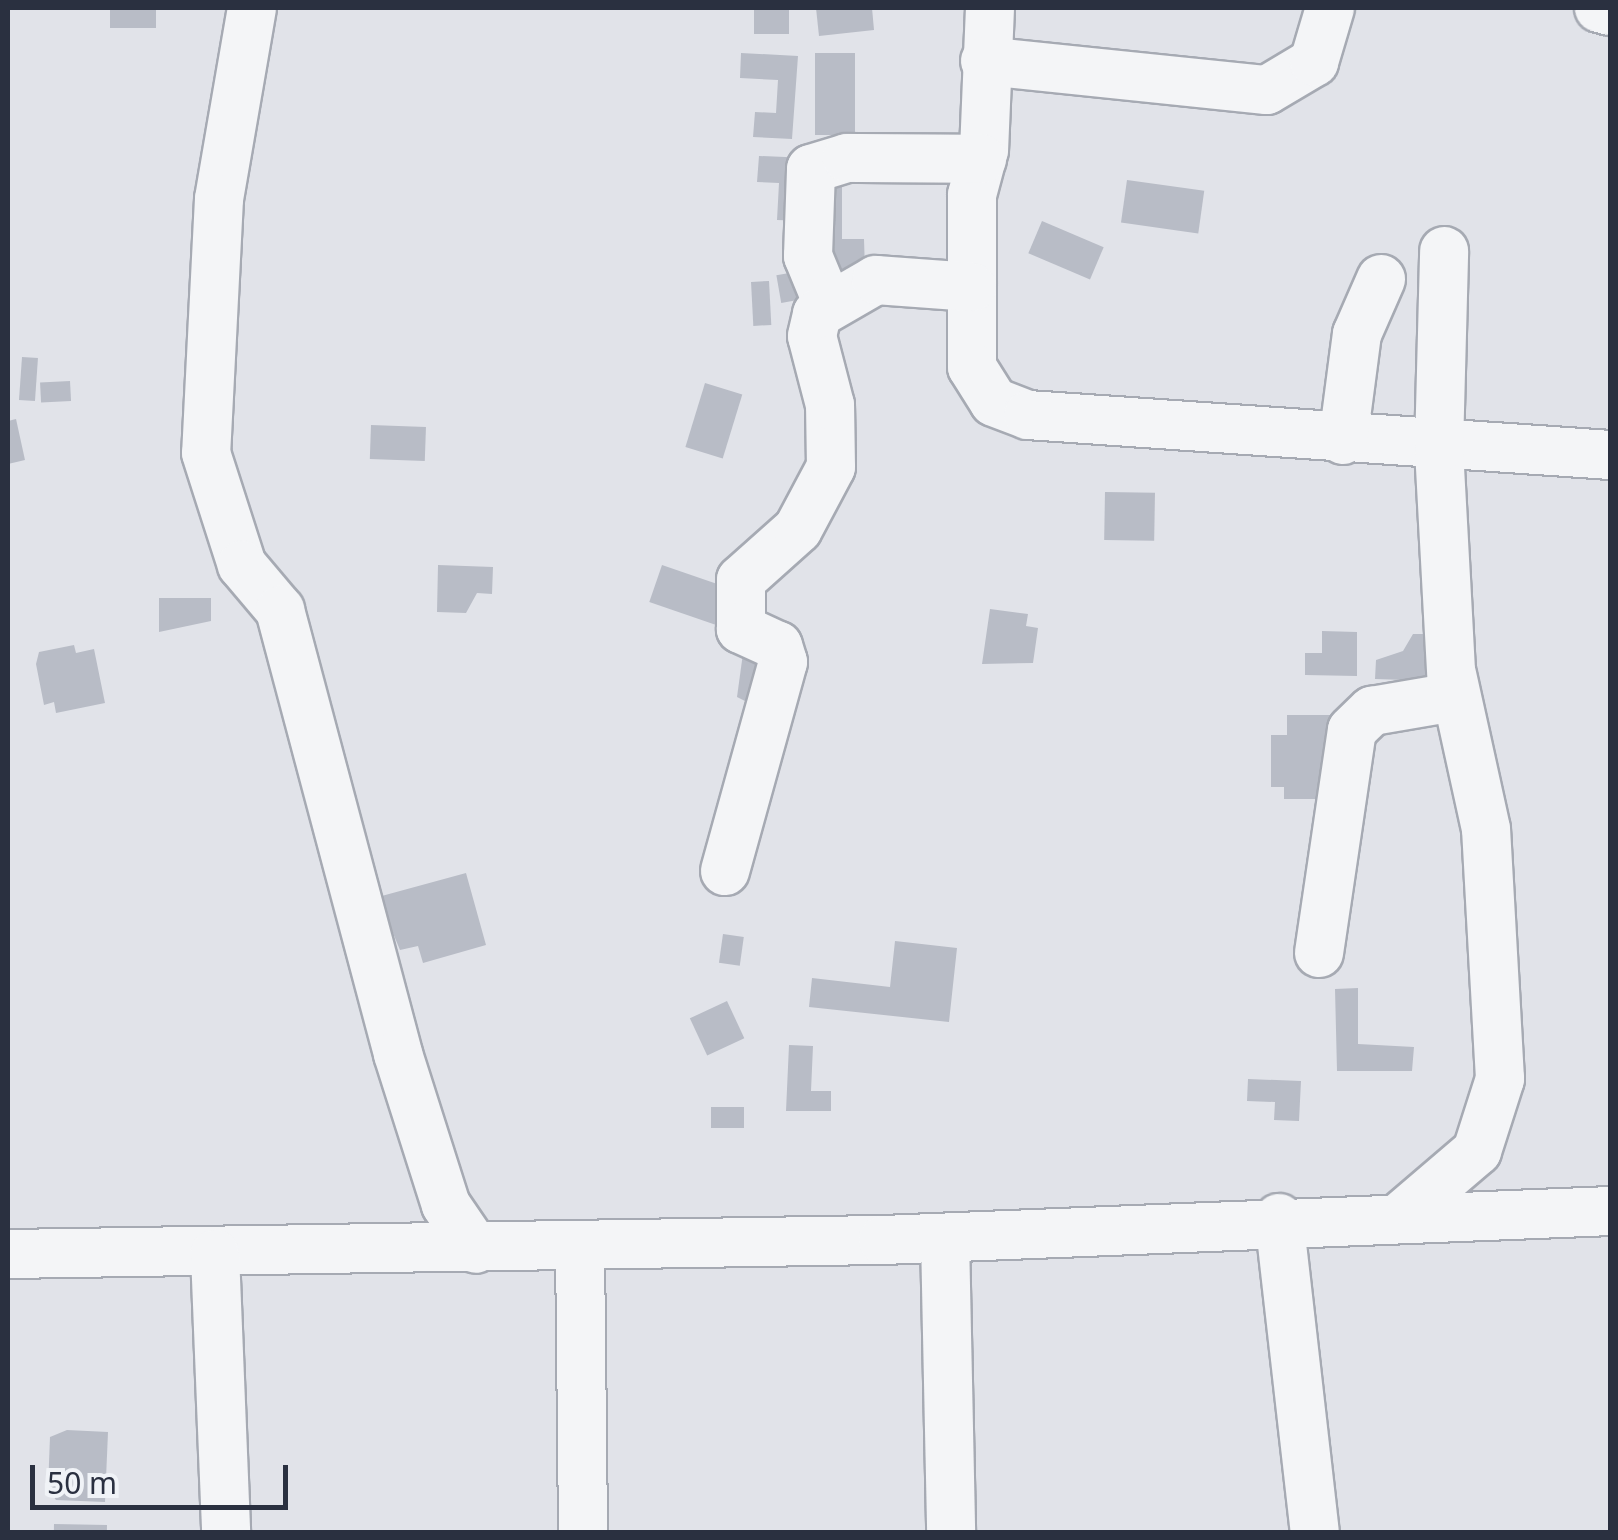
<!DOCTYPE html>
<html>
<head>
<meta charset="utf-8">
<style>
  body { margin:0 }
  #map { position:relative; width:1618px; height:1540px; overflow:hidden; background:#e1e3e9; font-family:"Noto Sans",sans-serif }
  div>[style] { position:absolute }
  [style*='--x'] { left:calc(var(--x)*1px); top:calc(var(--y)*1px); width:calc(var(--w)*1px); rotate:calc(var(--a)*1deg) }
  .building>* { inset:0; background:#b8bcc6; transform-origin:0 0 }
  .roads { filter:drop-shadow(2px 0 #a6aab3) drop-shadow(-2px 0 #a6aab3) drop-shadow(0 2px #a6aab3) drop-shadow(0 -2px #a6aab3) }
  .minor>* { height:48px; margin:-24px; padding:0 24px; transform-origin:24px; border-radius:24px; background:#f4f5f7 }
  span { translate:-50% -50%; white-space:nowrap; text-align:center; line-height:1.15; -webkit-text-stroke:9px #f0f3f7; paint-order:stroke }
  .frame { position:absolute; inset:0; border:10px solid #2a3040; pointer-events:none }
  .scale { position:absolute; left:30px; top:1465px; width:258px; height:45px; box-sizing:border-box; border:5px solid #2a3040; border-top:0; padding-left:12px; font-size:30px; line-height:35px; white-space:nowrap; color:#2a3040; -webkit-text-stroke:8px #f0f3f7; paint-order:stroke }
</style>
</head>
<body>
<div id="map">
  <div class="building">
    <div style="left:110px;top:8px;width:46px;height:20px"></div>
    <div style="left:754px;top:8px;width:35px;height:26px"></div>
    <div style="clip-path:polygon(816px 8px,872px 8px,874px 30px,819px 36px)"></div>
    <div style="clip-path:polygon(741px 53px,798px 56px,792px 139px,753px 137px,755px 112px,776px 113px,778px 80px,740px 78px)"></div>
    <div style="left:815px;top:53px;width:40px;height:82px"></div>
    <div style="clip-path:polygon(759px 156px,809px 158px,806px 221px,777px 220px,779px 183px,757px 182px)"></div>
    <div style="left:1127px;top:180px;width:78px;height:43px;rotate:8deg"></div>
    <div style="clip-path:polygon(842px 186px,842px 239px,864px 239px,865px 270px,819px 271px,818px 187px)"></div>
    <div style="left:1042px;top:221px;width:67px;height:35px;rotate:23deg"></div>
    <div style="left:801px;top:271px;width:28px;height:25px;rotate:80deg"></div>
    <div style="left:769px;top:281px;width:44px;height:18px;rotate:87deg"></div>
    <div style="left:22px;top:357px;width:16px;height:43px;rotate:4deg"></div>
    <div style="left:70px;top:381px;width:20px;height:30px;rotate:87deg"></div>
    <div style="left:705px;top:383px;width:39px;height:67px;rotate:17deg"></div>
    <div style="clip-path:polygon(16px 419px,25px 460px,8px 464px,8px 421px)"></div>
    <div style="left:371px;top:425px;width:55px;height:34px;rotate:2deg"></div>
    <div style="left:1105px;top:492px;width:50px;height:48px;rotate:1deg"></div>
    <div style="clip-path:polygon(438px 565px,493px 567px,492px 594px,477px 593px,466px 613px,437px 612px)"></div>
    <div style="left:662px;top:565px;width:103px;height:39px;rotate:19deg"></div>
    <div style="clip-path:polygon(159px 598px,211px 598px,211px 621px,159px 632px)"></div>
    <div style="clip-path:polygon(990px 609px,1028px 614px,1026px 626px,1038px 628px,1033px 663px,982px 664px)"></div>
    <div style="clip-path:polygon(1322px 631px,1357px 632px,1357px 676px,1305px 675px,1305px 653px,1322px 653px)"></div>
    <div style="clip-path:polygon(1413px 634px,1436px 634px,1434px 681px,1375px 679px,1376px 660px,1403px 651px)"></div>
    <div style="clip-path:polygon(74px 645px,76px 653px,94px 649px,105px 703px,56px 713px,54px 702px,44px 705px,36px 664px,39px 652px)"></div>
    <div style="clip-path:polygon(744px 646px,794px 653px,765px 711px,737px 697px)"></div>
    <div style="clip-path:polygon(1287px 715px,1332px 715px,1331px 799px,1284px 799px,1284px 787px,1271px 787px,1271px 735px,1287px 735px)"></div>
    <div style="clip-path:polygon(466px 873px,486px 945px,423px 963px,418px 946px,400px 950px,378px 897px)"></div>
    <div style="left:723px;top:934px;width:21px;height:29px;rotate:8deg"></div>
    <div style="clip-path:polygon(895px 941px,957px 948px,949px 1022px,809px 1007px,812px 978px,890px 987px)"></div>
    <div style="clip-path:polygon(1358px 988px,1358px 1044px,1414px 1047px,1412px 1071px,1337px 1071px,1335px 989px)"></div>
    <div style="left:727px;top:1001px;width:41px;height:41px;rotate:65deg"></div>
    <div style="clip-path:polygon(789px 1045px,813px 1046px,811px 1091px,831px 1091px,831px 1111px,786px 1111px)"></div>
    <div style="clip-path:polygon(1248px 1079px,1301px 1081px,1299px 1121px,1274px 1120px,1275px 1102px,1247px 1101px)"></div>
    <div style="left:711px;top:1107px;width:33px;height:21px"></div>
    <div style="clip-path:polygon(67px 1430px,108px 1432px,105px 1502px,56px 1500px,48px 1489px,50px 1437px)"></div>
    <div style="left:54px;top:1524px;width:53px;height:8px;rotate:1deg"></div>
  </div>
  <div class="roads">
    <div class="minor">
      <div style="--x:252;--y:8;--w:194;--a:99.8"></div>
      <div style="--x:219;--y:199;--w:254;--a:92.9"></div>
      <div style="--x:206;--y:453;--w:118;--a:72.2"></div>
      <div style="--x:242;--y:565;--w:59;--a:49.8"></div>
      <div style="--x:280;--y:610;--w:459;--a:75.1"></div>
      <div style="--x:398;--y:1054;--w:158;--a:72.4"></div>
      <div style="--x:446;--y:1205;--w:53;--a:55.7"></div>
      <div style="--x:990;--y:8;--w:142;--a:92.4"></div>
      <div style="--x:984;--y:150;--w:47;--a:104.9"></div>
      <div style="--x:972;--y:195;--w:172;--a:90"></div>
      <div style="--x:972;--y:367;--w:41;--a:57.8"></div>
      <div style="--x:994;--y:402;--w:36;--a:21"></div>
      <div style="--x:1028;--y:415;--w:583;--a:3.93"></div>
      <div style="--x:1599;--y:8;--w:11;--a:15"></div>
      <div style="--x:985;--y:61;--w:283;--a:5.9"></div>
      <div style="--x:1267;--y:90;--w:55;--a:-30.8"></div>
      <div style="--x:1314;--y:62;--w:56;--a:-73.5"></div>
      <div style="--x:827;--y:302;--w:50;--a:-112.4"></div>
      <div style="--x:808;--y:256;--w:87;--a:-88"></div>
      <div style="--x:811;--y:169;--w:38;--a:-17"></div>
      <div style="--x:847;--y:158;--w:135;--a:0.4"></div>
      <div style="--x:1343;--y:440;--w:107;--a:-82.5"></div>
      <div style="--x:1357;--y:334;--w:60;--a:-66.4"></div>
      <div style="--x:725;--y:871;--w:217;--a:-74.5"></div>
      <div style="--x:783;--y:662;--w:17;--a:-107"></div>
      <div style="--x:778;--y:646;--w:41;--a:-155.3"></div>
      <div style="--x:741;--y:629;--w:49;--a:-90"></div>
      <div style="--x:741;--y:580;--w:76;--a:-41.8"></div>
      <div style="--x:798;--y:529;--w:70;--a:-62"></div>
      <div style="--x:831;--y:467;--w:62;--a:-90.9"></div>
      <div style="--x:830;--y:405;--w:71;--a:-104.6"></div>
      <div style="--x:812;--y:336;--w:23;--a:-77"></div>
      <div style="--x:817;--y:314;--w:68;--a:-30"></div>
      <div style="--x:876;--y:280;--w:96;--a:4.2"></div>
      <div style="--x:1319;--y:953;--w:225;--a:-81.6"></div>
      <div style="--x:1352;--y:730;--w:28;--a:-44"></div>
      <div style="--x:1372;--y:711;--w:77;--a:-9.7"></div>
      <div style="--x:1448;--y:698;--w:10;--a:-66"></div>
      <div style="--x:1452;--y:689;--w:241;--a:-93.1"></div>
      <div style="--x:1439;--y:448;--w:197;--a:-88.5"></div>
      <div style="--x:1401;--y:1216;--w:100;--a:-40.5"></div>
      <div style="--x:1477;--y:1151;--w:76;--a:-72.3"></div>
      <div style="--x:1500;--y:1079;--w:250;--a:-93.2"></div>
      <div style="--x:1486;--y:829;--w:159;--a:-102.4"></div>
      <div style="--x:1279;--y:1218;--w:316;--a:83.5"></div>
      <div style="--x:945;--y:1238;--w:294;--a:88.8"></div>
      <div style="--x:580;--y:1245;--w:287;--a:89.4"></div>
      <div style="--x:8;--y:1254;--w:875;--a:-0.92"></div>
      <div style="--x:883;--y:1240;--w:728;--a:-2.28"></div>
      <div style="--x:215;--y:1254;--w:278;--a:87.7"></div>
    </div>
  </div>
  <div class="frame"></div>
  <div class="scale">50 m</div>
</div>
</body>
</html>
